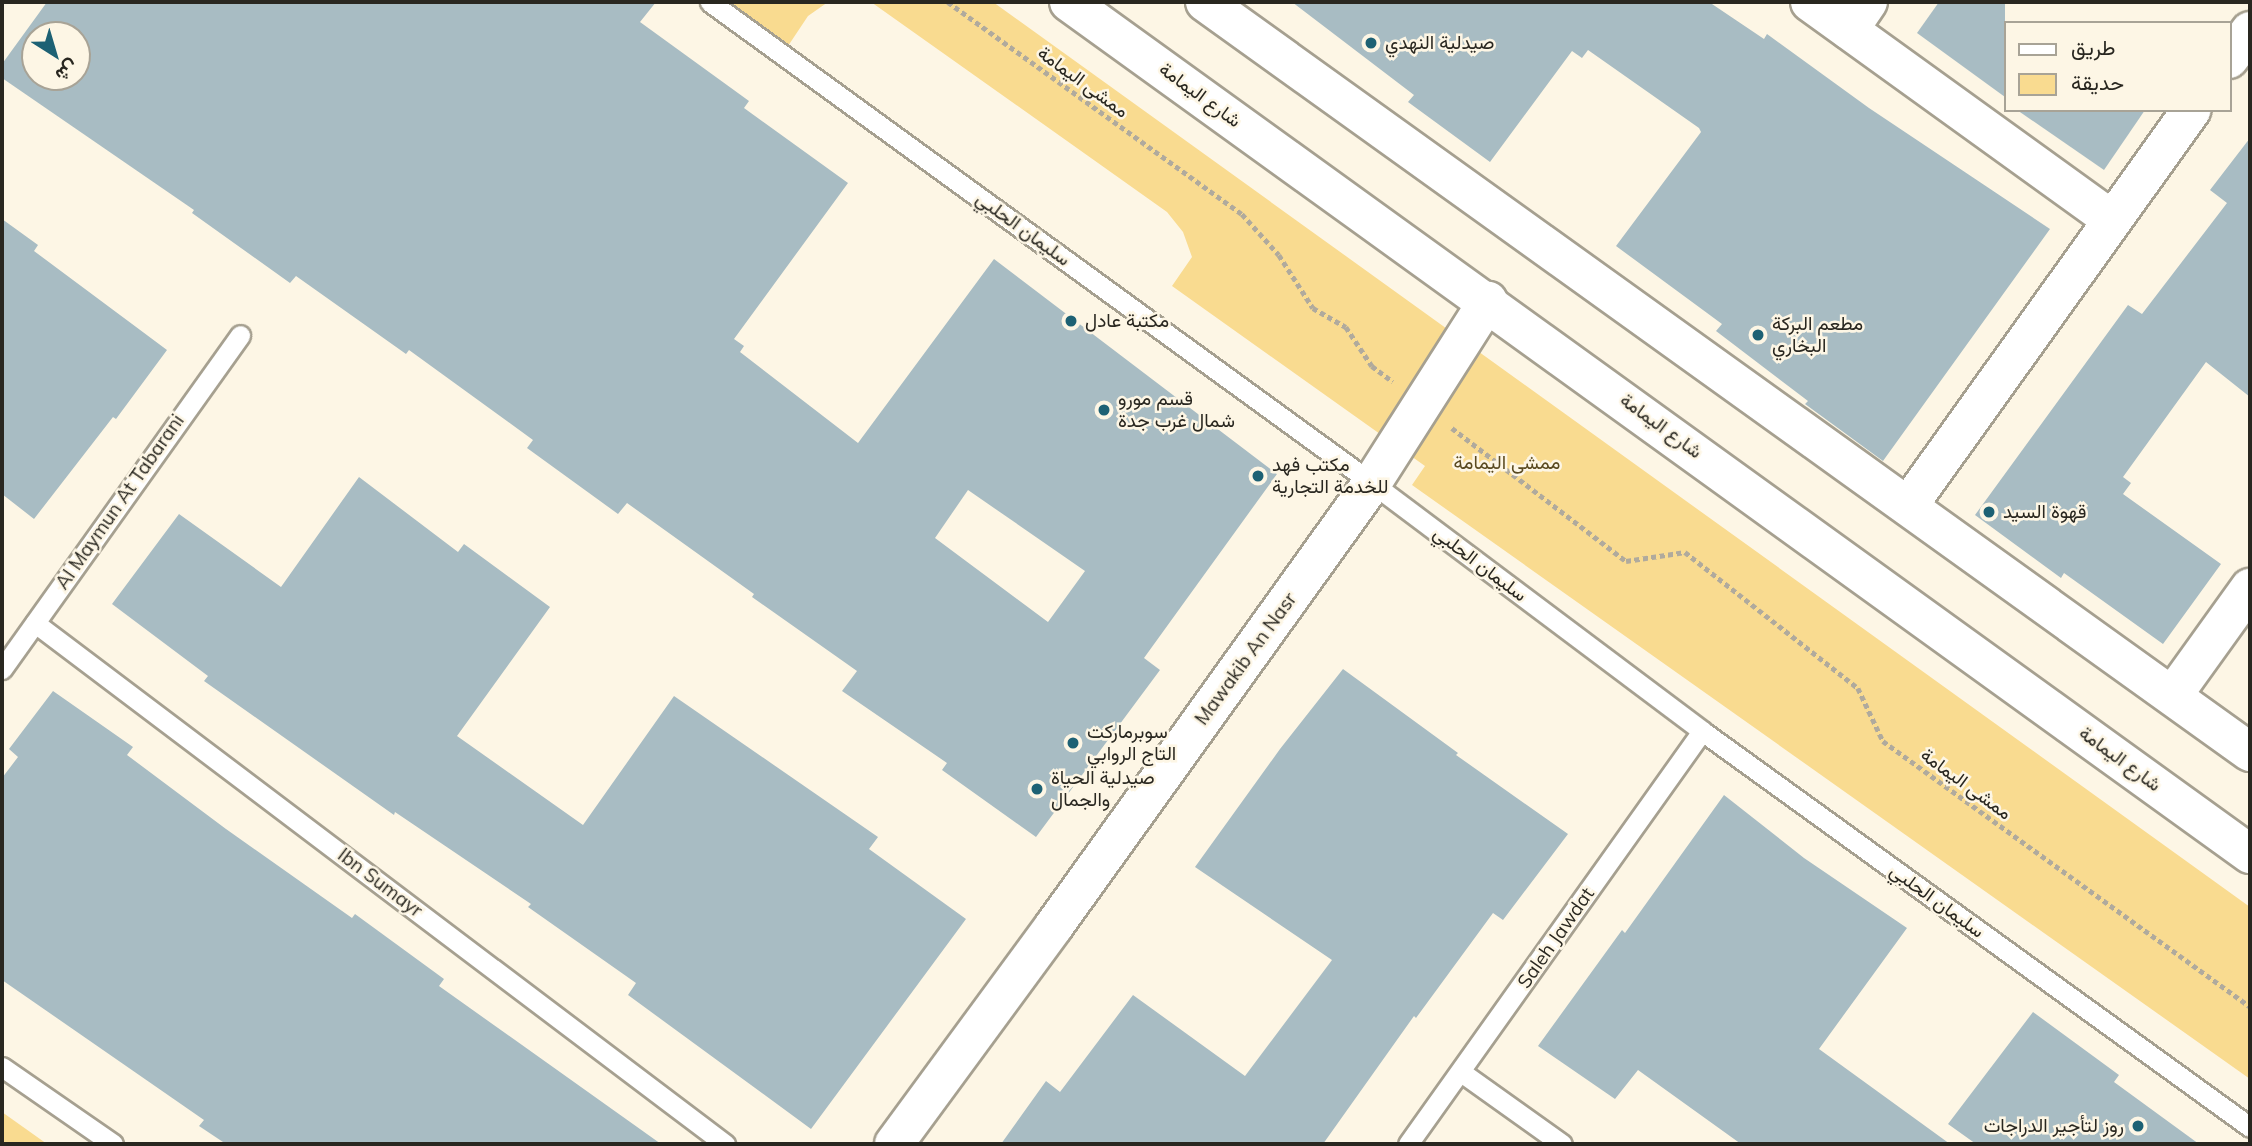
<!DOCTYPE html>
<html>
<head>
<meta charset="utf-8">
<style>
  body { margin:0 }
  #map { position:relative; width:2252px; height:1146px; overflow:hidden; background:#fdf6e5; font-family:Mulish,Vazirmatn,sans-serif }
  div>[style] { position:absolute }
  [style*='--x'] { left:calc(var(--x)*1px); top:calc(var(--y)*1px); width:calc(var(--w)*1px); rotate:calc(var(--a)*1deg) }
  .green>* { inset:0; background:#f9db90 }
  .building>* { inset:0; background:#a8bcc3 }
  .path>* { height:4.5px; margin-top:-2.25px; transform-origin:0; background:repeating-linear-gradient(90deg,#b0aa9d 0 5px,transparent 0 8.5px) }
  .roads { filter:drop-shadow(2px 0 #a6a090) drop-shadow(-2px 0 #a6a090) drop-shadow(0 2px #a6a090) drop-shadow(0 -2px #a6a090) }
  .lane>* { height:19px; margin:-9.5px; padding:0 9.5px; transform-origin:9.5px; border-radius:9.5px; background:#fff }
  .street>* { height:38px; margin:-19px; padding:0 19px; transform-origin:19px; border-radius:19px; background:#fff }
  .secondary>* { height:38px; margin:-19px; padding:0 19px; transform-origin:19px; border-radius:19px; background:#fff }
  .dots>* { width:19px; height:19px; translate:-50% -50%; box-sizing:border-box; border:4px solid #fdf6e5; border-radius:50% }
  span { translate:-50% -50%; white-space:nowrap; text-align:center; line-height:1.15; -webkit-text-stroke:5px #fdf6e5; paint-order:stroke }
  .poi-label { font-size:19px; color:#292720 }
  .left { translate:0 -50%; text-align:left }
  .right { translate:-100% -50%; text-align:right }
  .street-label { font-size:19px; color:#292720 }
  .park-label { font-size:19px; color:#5a4a20 }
  .frame { position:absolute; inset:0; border:4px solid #292720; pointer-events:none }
  .legend { position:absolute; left:2004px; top:21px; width:228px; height:91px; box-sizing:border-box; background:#fdf6e5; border:2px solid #a8a396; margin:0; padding:9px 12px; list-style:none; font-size:21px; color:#292720 }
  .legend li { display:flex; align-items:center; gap:14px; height:35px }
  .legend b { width:35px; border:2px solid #a8a396 }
  .north { position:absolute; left:21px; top:21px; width:70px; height:70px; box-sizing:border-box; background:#fdf6e5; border:2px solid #a8a396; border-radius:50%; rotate:143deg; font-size:19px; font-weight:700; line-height:28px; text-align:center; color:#292720 }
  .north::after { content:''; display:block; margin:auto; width:24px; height:32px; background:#1d6174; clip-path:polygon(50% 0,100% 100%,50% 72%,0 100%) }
</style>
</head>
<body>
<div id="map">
  <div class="green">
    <div style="clip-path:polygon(726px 2px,828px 2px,808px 16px,788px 46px)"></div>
    <div style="clip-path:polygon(871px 2px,993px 2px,2250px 907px,2250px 1079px,1412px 485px,1425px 466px,1172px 286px,1192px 257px,1183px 232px,1167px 212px)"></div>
    <div style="clip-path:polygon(2px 1112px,47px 1144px,2px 1144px)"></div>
  </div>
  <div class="building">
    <div style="clip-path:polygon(evenodd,47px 2px,656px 2px,640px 22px,749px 101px,744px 108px,848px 183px,734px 339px,744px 346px,740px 352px,858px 443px,994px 259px,1277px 474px,1144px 658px,1160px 670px,1036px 837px,942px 770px,947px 763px,842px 691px,857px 671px,752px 597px,754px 594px,627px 503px,618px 514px,527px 448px,533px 440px,409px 350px,406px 354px,296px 276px,290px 283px,192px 213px,194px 210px,2px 78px,2px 64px,47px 2px,35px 35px,77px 35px,77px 77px,35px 77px,35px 35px,47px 2px,968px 490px,1085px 571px,1048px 622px,935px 538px,968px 490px)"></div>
    <div style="clip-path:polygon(1292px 2px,1709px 2px,1764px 39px,1767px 34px,1869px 108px,2050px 229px,1883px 461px,1805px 404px,1808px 401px,1716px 331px,1722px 324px,1616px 246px,1701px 132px,1699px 128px,1588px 50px,1582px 58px,1572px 51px,1490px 162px,1408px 102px,1414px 95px)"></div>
    <div style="clip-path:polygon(1939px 2px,2005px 2px,2005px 97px,1917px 33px)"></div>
    <div style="clip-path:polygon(2017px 110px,2145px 110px,2104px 170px)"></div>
    <div style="clip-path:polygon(2250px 138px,2250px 397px,2206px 362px,2123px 477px,2131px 483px,2123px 494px,2221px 564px,2163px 644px,2064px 573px,2061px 578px,1975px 515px,2128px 305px,2142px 314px,2227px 203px,2210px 190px)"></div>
    <div style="clip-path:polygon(2px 219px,38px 245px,34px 251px,167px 350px,116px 419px,113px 417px,34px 519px,2px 494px)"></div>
    <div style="clip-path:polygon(359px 477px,458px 552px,464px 544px,550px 607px,457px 736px,583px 825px,674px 696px,878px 837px,869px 849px,966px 919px,811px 1129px,628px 995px,636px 983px,528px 907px,531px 904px,395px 812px,394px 815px,204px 681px,208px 676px,112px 604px,179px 514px,281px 587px)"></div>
    <div style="clip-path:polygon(1343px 669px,1458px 753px,1456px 755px,1568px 834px,1503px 920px,1493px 913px,1416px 1018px,1414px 1016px,1323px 1144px,1001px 1144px,1046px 1081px,1060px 1092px,1133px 995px,1245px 1076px,1332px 960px,1195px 867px,1280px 749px)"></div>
    <div style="clip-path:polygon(53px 691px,133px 747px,127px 755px,226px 829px,352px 918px,355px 914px,444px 979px,439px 986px,661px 1144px,226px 1144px,199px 1126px,204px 1120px,2px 980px,2px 778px,18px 757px,9px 749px)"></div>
    <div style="clip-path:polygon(1724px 795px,1804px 858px,1907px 928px,1819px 1049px,1950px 1144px,1741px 1144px,1638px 1070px,1615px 1099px,1538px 1046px,1622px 930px,1625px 933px)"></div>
    <div style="clip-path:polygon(2033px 1012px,2119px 1075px,2114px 1082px,2199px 1144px,1976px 1144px,1948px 1124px)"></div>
  </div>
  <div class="path">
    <div style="--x:948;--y:2;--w:362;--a:35.8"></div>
    <div style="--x:1242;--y:214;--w:55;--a:47.9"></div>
    <div style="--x:1279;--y:255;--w:63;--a:57.3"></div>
    <div style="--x:1313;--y:308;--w:38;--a:30"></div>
    <div style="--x:1346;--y:327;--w:47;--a:56.3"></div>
    <div style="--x:1372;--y:366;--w:26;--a:37"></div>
    <div style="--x:1452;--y:428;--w:219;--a:37.4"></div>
    <div style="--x:1626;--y:561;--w:60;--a:-8.7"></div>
    <div style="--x:1685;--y:552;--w:220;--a:38.2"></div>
    <div style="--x:1858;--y:688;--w:59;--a:64.7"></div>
    <div style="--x:1883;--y:741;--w:453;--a:35.9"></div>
  </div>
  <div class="roads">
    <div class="lane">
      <div style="--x:710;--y:2;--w:818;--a:36"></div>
      <div style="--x:1372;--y:483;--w:413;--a:36.9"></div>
      <div style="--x:1702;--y:731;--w:676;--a:35.85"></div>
      <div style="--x:35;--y:623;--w:865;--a:37.06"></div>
      <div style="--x:2;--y:669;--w:410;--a:-54.5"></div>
      <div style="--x:2;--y:1067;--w:135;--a:34.7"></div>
      <div style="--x:1461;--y:1072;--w:124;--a:35.5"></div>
      <div style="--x:1408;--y:1144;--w:507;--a:-54.55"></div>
    </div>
    <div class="street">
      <div style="--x:1810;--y:2;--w:372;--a:35.8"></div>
      <div style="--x:1849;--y:30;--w:34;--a:-56"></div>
      <div style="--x:2229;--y:59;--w:35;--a:-53"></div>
      <div style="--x:1908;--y:506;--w:487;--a:-54.4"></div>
      <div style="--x:2173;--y:695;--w:132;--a:-54.3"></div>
      <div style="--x:894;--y:1144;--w:270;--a:-53.7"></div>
      <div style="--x:1054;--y:926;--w:545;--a:-54.33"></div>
      <div style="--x:1372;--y:483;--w:216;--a:-57.5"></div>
    </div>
    <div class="secondary">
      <div style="--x:1069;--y:2;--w:1456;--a:35.81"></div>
      <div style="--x:1205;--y:2;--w:1286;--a:35.67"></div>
    </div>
  </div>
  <div class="dots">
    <div style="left:1371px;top:43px;background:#1d6174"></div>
    <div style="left:1071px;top:321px;background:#1d6174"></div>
    <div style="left:1758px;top:335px;background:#1d6174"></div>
    <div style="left:1104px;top:410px;background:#1d6174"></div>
    <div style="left:1258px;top:476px;background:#1d6174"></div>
    <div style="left:1989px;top:512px;background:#1d6174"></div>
    <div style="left:1073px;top:743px;background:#1d6174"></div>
    <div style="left:1037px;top:789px;background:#1d6174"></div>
    <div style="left:2138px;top:1126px;background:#1d6174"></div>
  </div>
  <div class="poi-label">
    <span class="left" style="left:1385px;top:43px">صيدلية النهدي</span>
    <span class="left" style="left:1085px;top:321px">مكتبة عادل</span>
    <span class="left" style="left:1772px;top:335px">مطعم البركة<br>البخاري</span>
    <span class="left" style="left:1118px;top:410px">قسم مورو<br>شمال غرب جدة</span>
    <span class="left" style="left:1272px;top:476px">مكتب فهد<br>للخدمة التجارية</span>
    <span class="left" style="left:2003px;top:512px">قهوة السيد</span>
    <span class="left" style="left:1087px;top:743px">سوبرماركت<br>التاج الروابي</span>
    <span class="left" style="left:1051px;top:789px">صيدلية الحياة<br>والجمال</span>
    <span class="right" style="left:2124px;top:1126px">روز لتأجير الدراجات</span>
  </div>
  <div class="street-label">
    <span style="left:1083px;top:82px;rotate:36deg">ممشى اليمامة</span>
    <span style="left:1200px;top:95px;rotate:36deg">شارع اليمامة</span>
    <span style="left:1023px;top:229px;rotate:36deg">سليمان الحلبي</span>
    <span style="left:1661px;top:426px;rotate:36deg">شارع اليمامة</span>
    <span style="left:120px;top:502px;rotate:-55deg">Al Maymun At Tabarani</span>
    <span style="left:1480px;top:564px;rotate:37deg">سليمان الحلبي</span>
    <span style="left:1246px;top:659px;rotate:-54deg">Mawakib An Nasr</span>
    <span style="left:2120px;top:759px;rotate:36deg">شارع اليمامة</span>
    <span style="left:1966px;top:784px;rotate:36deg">ممشى اليمامة</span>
    <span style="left:380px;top:883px;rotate:37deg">Ibn Sumayr</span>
    <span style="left:1937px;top:901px;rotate:36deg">سليمان الحلبي</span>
    <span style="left:1556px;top:938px;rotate:-55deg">Saleh Jawdat</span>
  </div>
  <div class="park-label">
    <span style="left:1507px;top:463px">ممشى اليمامة</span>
  </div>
  <div class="frame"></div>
  <ul class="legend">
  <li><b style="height:9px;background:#fff"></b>طريق</li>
  <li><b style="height:19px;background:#f9db90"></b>حديقة</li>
  </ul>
  <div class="north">ش</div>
</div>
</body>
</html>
